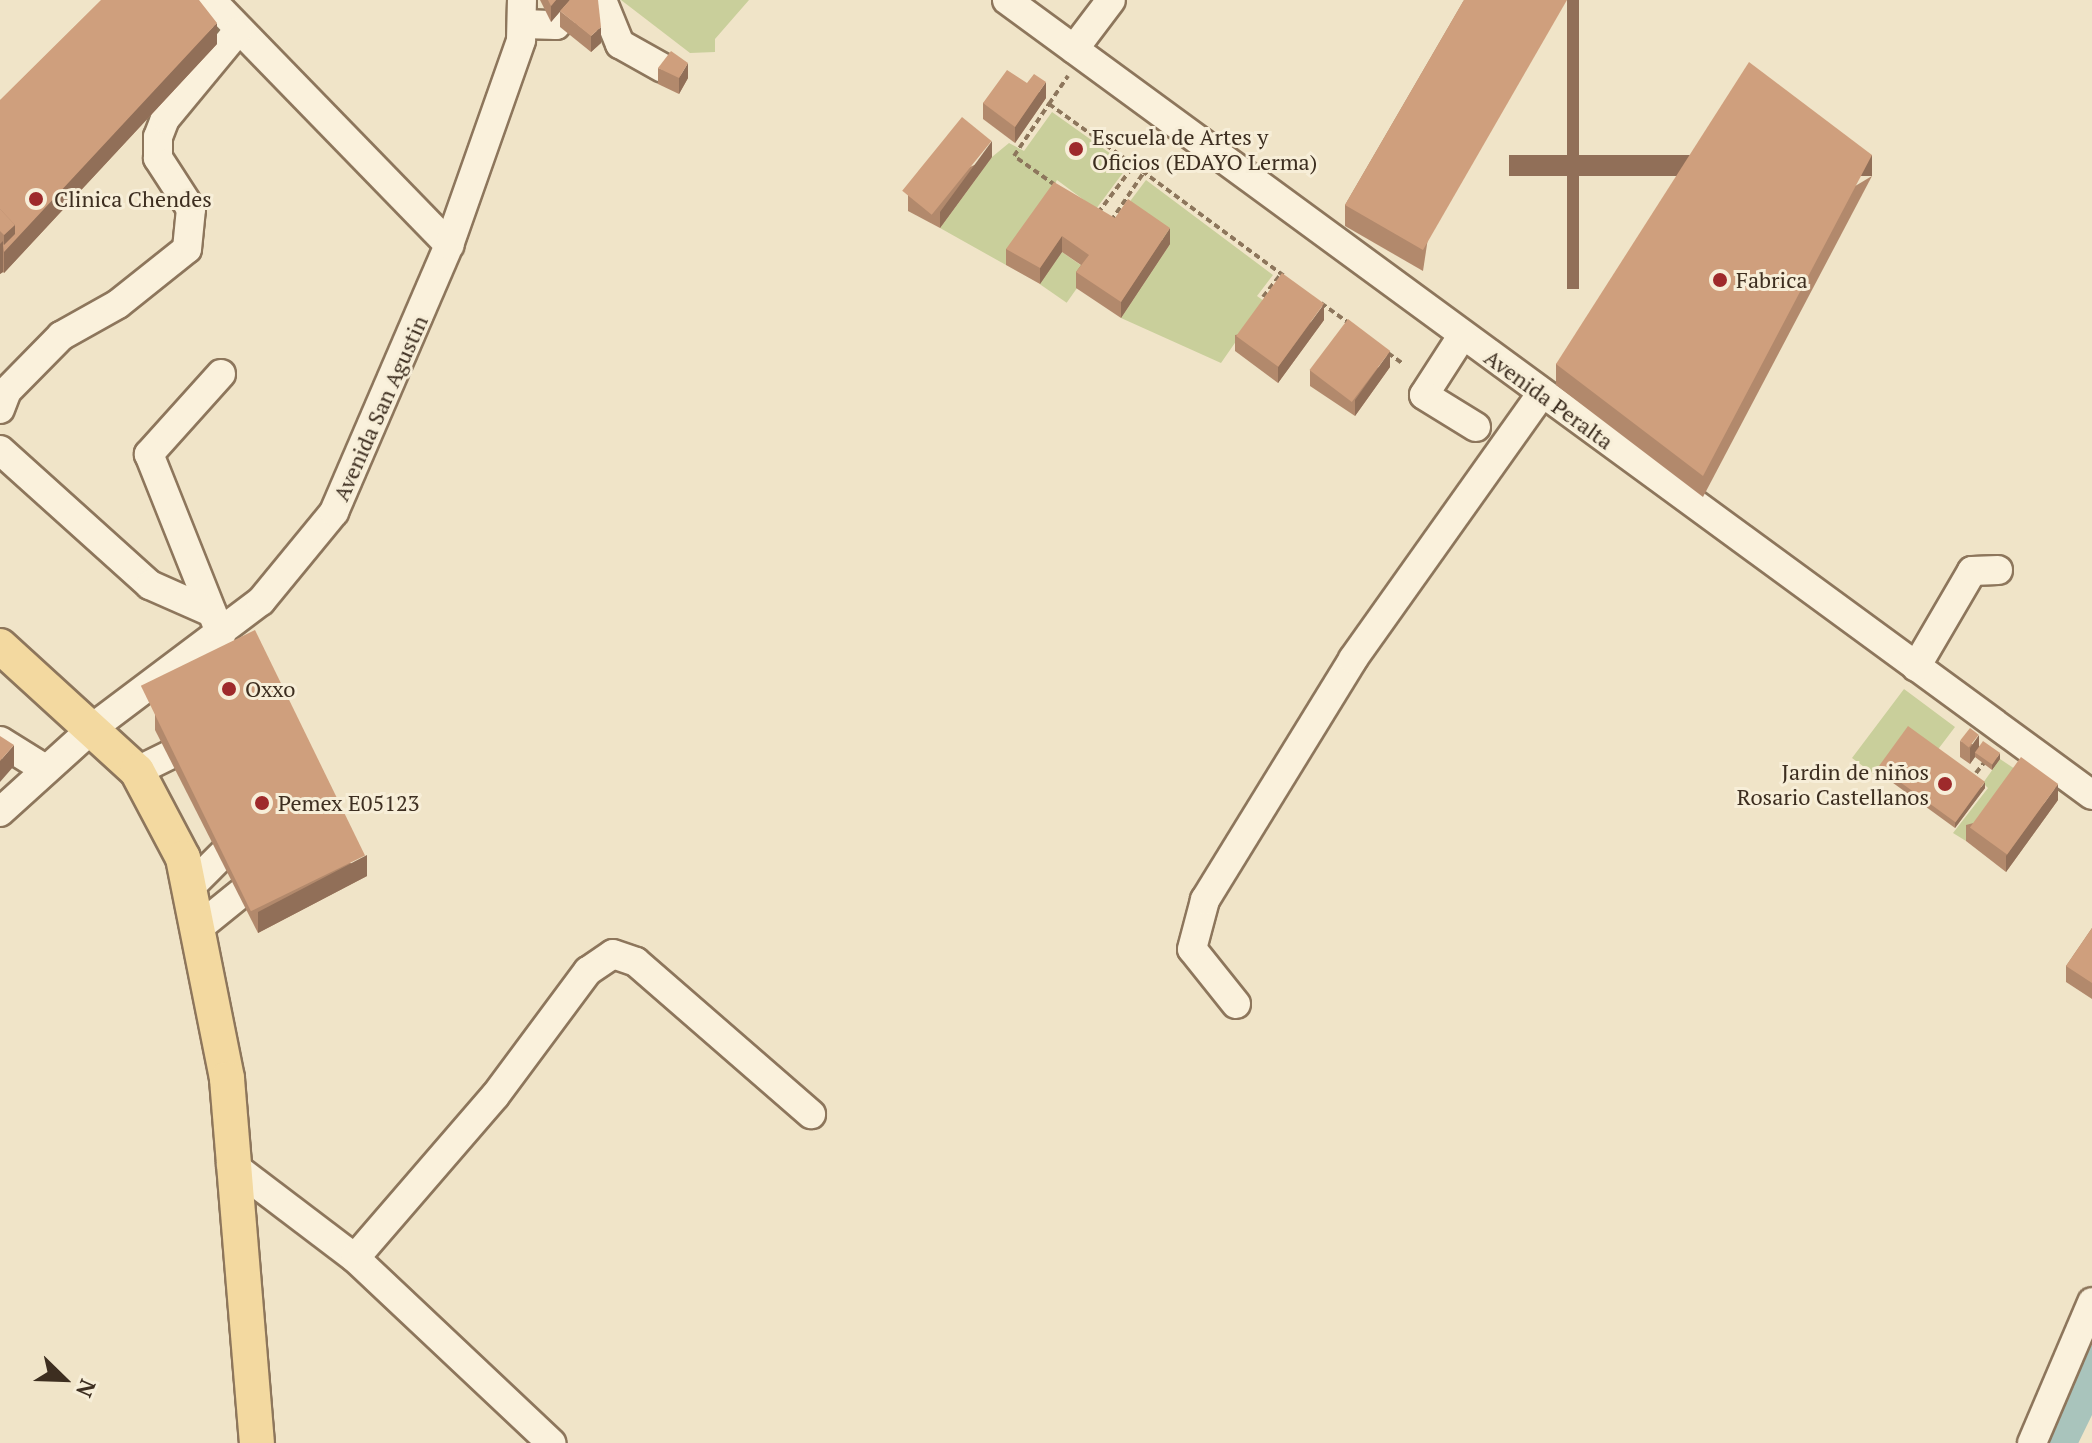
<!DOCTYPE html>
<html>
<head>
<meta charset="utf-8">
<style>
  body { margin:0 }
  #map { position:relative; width:2092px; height:1443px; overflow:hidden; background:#f0e4c8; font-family:"PT Serif",serif }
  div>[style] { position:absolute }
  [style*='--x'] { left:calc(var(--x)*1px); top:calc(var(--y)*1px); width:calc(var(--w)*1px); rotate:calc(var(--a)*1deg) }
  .green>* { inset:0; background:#c9cf9b; transform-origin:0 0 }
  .river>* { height:42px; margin:-21px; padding:0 21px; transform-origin:21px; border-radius:21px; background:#a9c4bc }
  .path>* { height:4px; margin-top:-2px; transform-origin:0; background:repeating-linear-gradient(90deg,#8d765c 0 6px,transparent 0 10px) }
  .roads { filter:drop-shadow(2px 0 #8d765c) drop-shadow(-2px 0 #8d765c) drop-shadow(0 2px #8d765c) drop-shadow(0 -2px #8d765c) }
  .minor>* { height:28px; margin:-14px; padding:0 14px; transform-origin:14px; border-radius:14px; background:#faf1dc }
  .major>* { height:34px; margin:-17px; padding:0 17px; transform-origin:17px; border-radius:17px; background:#f3d9a0 }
  .wall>* { inset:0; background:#b2896c }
  .shaded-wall>* { inset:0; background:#916f58; transform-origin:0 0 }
  .building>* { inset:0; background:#cf9f7d; transform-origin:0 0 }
  .dots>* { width:22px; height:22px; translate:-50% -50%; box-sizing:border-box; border:4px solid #f7eed8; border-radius:50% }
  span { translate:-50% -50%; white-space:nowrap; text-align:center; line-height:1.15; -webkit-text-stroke:6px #f7eed8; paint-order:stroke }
  .poi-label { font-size:22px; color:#3d2e20 }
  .left { translate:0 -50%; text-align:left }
  .right { translate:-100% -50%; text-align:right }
  .street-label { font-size:22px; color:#3d2e20 }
  .north { position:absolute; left:24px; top:1339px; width:80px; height:80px; -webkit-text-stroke:6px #f7eed8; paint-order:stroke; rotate:113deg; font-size:22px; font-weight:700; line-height:32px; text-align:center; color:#3d2e20 }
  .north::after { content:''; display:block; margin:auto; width:28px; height:36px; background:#3d2e20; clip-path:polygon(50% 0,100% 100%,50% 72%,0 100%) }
</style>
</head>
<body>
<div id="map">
  <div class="green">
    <div style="clip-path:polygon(621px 0,749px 0,715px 39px,715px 52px,690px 53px)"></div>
    <div style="clip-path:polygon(1052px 112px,1128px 166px,1096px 209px,1057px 180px,1006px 265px,940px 228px,992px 157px,1009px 143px,1024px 151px)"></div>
    <div style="clip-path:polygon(1146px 180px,1273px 275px,1257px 296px,1264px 301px,1221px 363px,1121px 318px,1170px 244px,1122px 212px)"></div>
    <div style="left:1062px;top:252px;width:33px;height:39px;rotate:35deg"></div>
    <div style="clip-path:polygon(1904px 689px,1955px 727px,1936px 752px,1908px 731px,1875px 775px,1852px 758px)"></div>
    <div style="clip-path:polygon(2000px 759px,2021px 773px,1966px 841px,1953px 833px,1988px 788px,1983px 783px)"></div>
  </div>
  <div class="river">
    <div style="--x:2055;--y:1443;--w:85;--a:-64"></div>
  </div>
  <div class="path">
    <div style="--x:1049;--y:104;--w:34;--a:-56"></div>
    <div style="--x:1055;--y:185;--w:50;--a:-144.7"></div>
    <div style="--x:1014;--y:156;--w:63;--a:-56.1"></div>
    <div style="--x:1049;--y:104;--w:105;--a:35.7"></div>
    <div style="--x:1098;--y:213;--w:60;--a:-53.1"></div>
    <div style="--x:1134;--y:165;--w:187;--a:36.5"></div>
    <div style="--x:1111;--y:221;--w:59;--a:-56"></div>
    <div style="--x:1263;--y:297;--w:29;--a:-52"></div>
    <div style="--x:1321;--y:303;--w:34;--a:36"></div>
    <div style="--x:1388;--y:353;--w:17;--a:36"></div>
    <div style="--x:1976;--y:773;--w:16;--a:-52"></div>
  </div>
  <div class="roads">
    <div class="minor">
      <div style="--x:211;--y:0;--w:342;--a:45.8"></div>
      <div style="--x:602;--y:0;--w:48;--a:67.8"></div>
      <div style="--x:620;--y:44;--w:49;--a:29.2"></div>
      <div style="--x:1007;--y:0;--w:1345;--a:36.23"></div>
      <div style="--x:524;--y:24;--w:32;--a:2"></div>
      <div style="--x:556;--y:25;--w:31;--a:-53"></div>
      <div style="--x:1074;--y:49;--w:61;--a:-52.9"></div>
      <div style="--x:1462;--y:336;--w:70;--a:122.8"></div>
      <div style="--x:1424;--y:395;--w:61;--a:31.6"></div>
      <div style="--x:221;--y:374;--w:108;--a:132"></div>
      <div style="--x:149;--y:454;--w:195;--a:68.3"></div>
      <div style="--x:0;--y:409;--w:19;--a:-69"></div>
      <div style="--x:7;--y:391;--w:77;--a:-45.5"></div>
      <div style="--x:61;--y:336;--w:65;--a:-29.3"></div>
      <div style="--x:118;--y:304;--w:88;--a:-38.6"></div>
      <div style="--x:187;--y:249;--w:40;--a:-84.3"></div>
      <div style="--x:191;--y:209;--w:61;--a:-122.9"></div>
      <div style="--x:158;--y:158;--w:21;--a:-90"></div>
      <div style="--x:158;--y:137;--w:19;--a:-69"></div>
      <div style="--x:165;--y:119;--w:113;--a:-50.4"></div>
      <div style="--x:0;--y:450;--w:202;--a:42"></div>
      <div style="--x:150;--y:585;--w:67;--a:23.9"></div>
      <div style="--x:1916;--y:667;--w:111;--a:-59.7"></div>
      <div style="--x:1972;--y:571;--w:26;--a:-2"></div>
      <div style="--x:0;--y:741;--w:53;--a:31.9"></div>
      <div style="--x:137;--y:771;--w:72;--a:-26.2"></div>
      <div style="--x:0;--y:812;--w:128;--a:-42.2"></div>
      <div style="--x:95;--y:726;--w:208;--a:-37"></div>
      <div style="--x:261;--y:601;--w:115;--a:-50.6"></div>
      <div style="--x:334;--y:512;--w:291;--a:-66.7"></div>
      <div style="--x:449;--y:245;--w:217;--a:-70.6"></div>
      <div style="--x:521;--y:40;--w:40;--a:-88.6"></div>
      <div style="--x:189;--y:888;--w:79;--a:-45"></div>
      <div style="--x:198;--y:928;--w:87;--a:-39"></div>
      <div style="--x:1236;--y:1004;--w:70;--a:-128.7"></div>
      <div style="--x:1192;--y:949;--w:51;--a:-75.1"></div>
      <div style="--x:1205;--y:900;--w:283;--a:-58.4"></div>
      <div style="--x:1353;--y:659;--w:326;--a:-54.6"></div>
      <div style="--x:231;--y:1164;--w:156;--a:37.2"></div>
      <div style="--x:355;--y:1258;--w:270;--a:43.3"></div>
      <div style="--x:355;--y:1258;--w:214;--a:-49.2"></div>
      <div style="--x:495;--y:1096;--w:156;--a:-53.4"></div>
      <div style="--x:588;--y:971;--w:30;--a:-34"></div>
      <div style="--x:613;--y:954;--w:24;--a:19"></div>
      <div style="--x:636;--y:962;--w:232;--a:41"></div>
      <div style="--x:2032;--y:1443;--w:153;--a:-66.9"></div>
    </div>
    <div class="major">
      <div style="--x:0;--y:646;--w:185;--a:42.4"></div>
      <div style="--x:137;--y:771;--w:98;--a:62.1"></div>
      <div style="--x:183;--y:858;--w:225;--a:78.7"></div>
      <div style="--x:227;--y:1079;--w:365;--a:85.3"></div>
    </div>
  </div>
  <div class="wall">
    <div style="clip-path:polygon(540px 0,570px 0,551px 22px)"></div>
    <div style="clip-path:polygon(1464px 0,1423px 271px,1345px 226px,1345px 205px)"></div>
    <div style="clip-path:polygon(560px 11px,601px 43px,591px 52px,560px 27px)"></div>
    <div style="clip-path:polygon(217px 44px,4px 273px,3px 272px,0 274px,0 100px)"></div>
    <div style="clip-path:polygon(658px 68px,688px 78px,679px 94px,658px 84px)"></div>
    <div style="clip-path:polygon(1027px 83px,1046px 98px,1015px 143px,983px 119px,983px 103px)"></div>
    <div style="clip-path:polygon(992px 157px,940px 228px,908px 211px,908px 195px)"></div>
    <div style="clip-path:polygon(1872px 176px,1703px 497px,1556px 385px,1556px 364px)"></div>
    <div style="clip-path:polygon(1115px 218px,1170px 244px,1121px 318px,1076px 288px,1076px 272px,1081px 265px,1062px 252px,1040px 284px,1006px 265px,1006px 249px)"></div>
    <div style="clip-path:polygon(1324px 320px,1278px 383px,1235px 351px,1235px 335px)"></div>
    <div style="clip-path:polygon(1390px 367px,1355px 416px,1310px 386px,1310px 370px)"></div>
    <div style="clip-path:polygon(155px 709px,367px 876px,258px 933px,155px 730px)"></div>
    <div style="clip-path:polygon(1960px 741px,1979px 746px,2000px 759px,1992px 770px,1975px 757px,1970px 764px,1960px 757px)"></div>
    <div style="clip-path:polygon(1878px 766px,1985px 788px,1955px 828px,1878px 772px)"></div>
    <div style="clip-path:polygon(2058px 800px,2006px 872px,1966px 841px,1966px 825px)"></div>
    <div style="clip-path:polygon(2092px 928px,2092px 999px,2066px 982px,2066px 966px)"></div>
  </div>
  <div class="shaded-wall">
    <div style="clip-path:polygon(556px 0,570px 0,551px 22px,551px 6px)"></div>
    <div style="left:1567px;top:0;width:12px;height:289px"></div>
    <div style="clip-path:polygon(217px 23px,217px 44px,4px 273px,4px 235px)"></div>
    <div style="clip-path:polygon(601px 27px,601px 43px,591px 52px,591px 36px)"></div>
    <div style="clip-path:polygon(688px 63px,688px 78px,679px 94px,679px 78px)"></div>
    <div style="clip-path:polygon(1046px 82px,1046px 98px,1015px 143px,1015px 127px)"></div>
    <div style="clip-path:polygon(992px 141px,992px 157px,940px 228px,940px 212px)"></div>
    <div style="left:1872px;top:155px;width:21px;height:363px;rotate:90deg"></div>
    <div style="clip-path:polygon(1170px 228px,1170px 244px,1121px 318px,1121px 302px)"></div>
    <div style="clip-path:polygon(1062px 236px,1062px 252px,1040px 284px,1040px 268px)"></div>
    <div style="clip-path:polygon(3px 241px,3px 272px,0 274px,0 244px)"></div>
    <div style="clip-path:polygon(1324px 304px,1324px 320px,1278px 383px,1278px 367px)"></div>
    <div style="clip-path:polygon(1390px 351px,1390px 367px,1355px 416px,1355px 400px)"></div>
    <div style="clip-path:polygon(1979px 735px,1979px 751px,1975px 752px,1975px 757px,1970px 764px,1970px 748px)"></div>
    <div style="clip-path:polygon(14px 745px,14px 766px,0 782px,0 761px)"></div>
    <div style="clip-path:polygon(2000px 753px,2000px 759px,1992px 770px,1992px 765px)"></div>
    <div style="clip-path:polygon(1985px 782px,1985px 788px,1955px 828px,1955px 823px)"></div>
    <div style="clip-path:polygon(2058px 784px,2058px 800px,2006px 872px,2006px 856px)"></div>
    <div style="clip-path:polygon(367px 855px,367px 876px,258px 933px,258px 912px)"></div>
  </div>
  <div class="building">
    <div style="clip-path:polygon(101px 0,199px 0,217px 23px,4px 252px,3px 244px,4px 245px,15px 234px,15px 225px,0 209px,0 100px)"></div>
    <div style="clip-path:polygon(548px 0,556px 0,551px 6px)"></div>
    <div style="clip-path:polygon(570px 0,598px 0,601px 27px,591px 36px,560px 11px)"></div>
    <div style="clip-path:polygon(1464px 0,1567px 0,1423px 250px,1345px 205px)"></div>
    <div style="clip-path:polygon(671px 51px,688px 63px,679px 78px,658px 68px)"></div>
    <div style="clip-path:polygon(1749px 62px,1872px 155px,1703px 476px,1556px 364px)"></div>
    <div style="clip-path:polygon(1007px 70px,1027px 83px,1034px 74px,1046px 82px,1015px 127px,983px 103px)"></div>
    <div style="left:962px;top:117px;width:38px;height:95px;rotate:39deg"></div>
    <div style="clip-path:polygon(1054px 182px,1115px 218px,1128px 199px,1170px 228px,1121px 302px,1076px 272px,1089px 255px,1062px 236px,1040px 268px,1006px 249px)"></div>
    <div style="clip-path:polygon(0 209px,15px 225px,4px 235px,0 231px)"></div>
    <div style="left:1282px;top:273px;width:52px;height:78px;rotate:36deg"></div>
    <div style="left:1348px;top:319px;width:53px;height:64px;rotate:37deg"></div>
    <div style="left:255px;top:630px;width:251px;height:127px;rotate:64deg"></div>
    <div style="left:1908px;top:726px;width:95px;height:50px;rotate:36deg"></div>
    <div style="left:1970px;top:728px;width:11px;height:16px;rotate:38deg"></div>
    <div style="clip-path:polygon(0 736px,14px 745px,0 761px)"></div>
    <div style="left:1983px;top:741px;width:21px;height:14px;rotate:35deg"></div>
    <div style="left:2021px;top:757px;width:46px;height:87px;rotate:36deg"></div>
    <div style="clip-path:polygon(2092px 928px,2092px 983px,2066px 966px)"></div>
  </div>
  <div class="dots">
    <div style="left:1076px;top:149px;background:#9e2a2b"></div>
    <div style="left:36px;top:199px;background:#9e2a2b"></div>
    <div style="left:1720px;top:280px;background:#9e2a2b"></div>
    <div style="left:229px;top:689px;background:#9e2a2b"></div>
    <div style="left:1945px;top:784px;background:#9e2a2b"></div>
    <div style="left:262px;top:803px;background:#9e2a2b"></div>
  </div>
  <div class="poi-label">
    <span class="left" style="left:1092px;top:149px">Escuela de Artes y<br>Oficios (EDAYO Lerma)</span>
    <span class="left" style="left:54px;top:199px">Clinica Chendes</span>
    <span class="left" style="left:1736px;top:280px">Fabrica</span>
    <span class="left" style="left:245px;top:689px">Oxxo</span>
    <span class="right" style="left:1929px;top:784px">Jardin de niños<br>Rosario Castellanos</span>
    <span class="left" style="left:278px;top:803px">Pemex E05123</span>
  </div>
  <div class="street-label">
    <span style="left:1549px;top:399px;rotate:36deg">Avenida Peralta</span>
    <span style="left:380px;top:408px;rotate:-66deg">Avenida San Agustin</span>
  </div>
  <div class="north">N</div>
</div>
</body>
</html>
